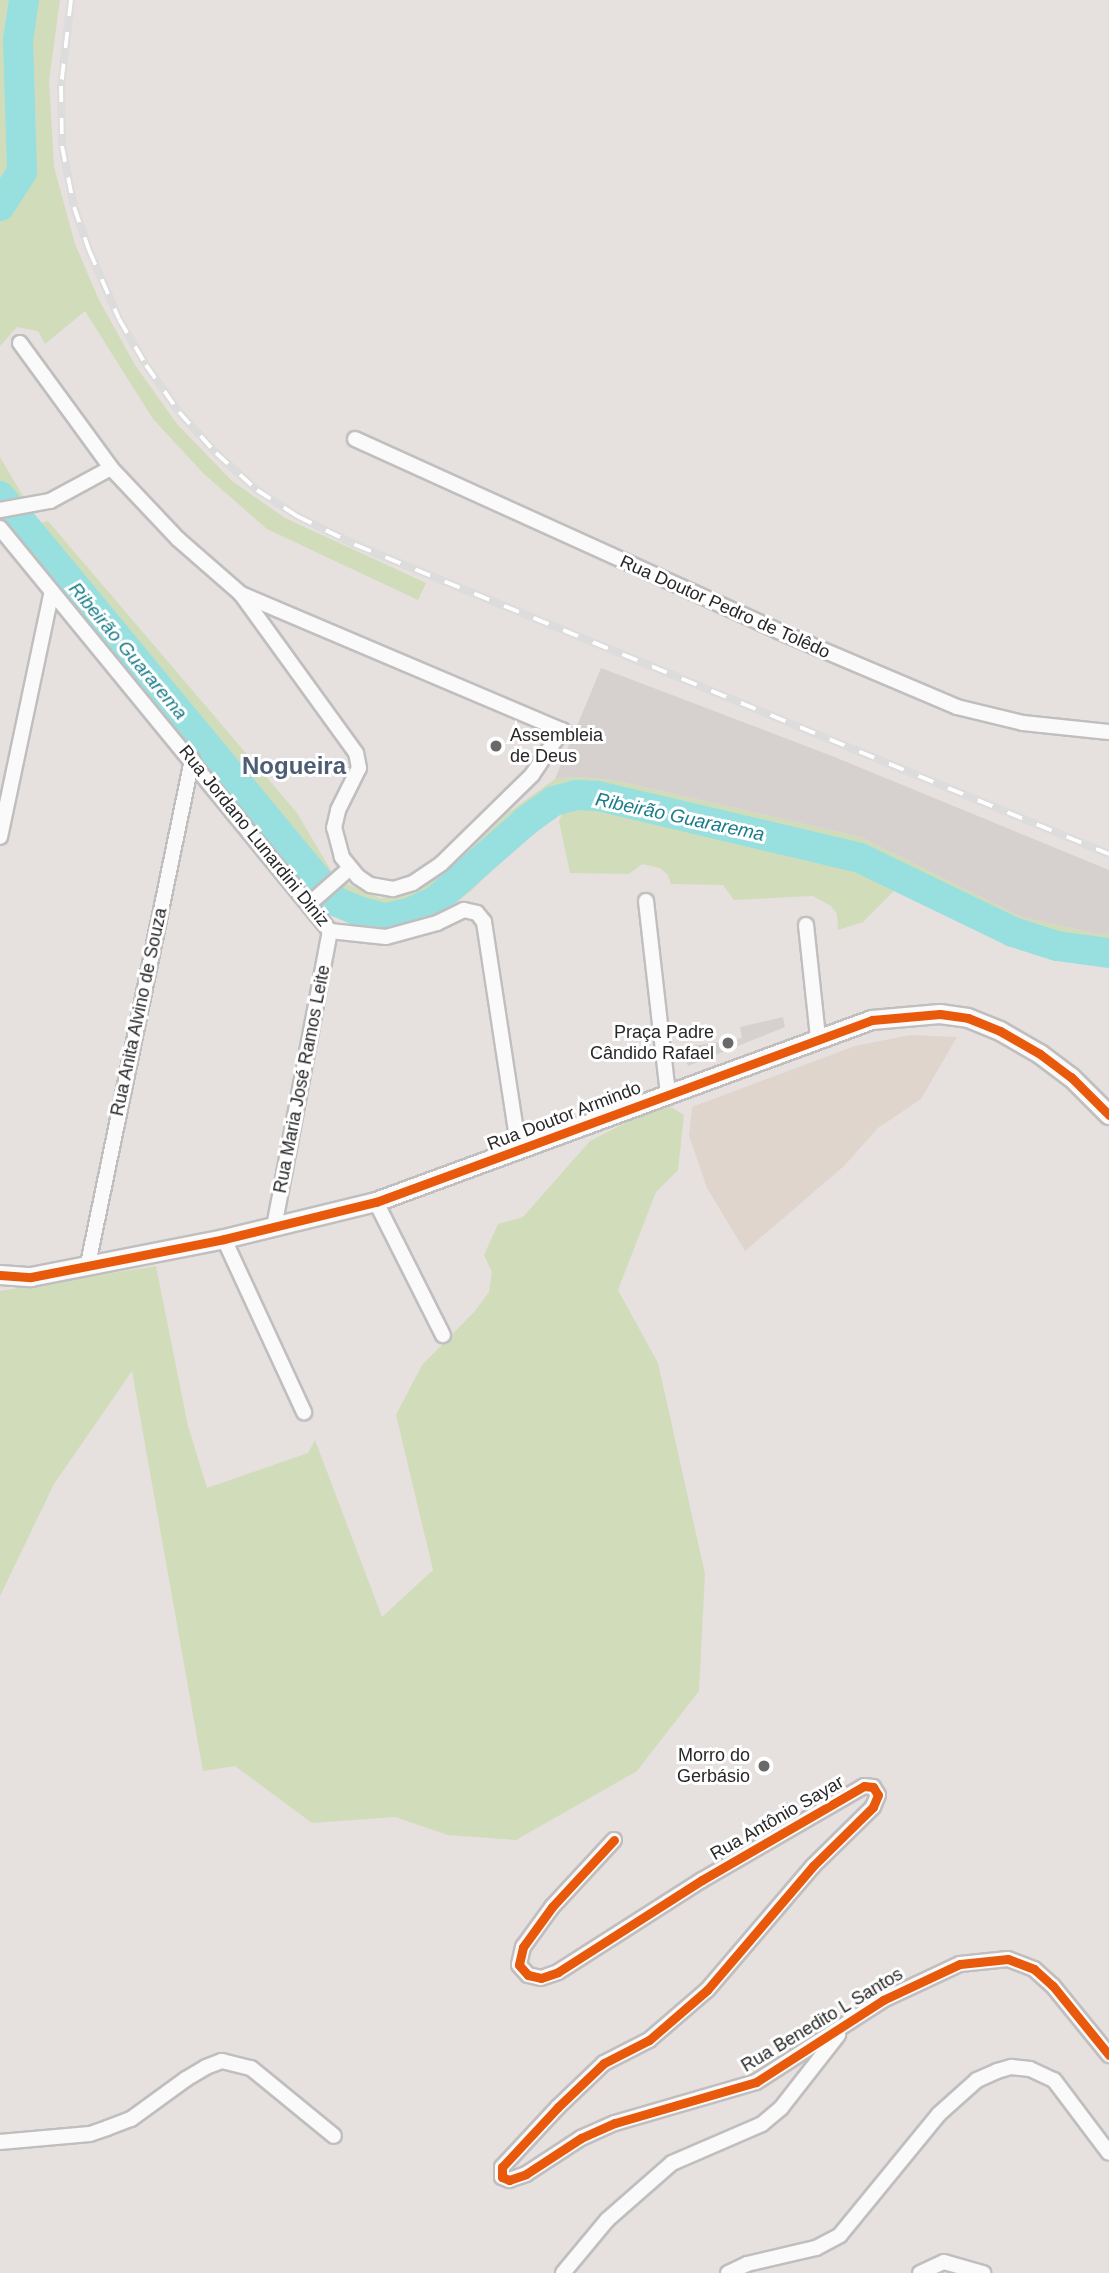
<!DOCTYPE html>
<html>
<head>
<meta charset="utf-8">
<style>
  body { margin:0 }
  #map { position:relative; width:1109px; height:2273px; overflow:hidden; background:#e6e0de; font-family:Arial,sans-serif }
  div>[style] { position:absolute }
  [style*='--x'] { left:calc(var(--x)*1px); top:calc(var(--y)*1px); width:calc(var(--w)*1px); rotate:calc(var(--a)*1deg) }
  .education>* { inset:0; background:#e0d5cd }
  .green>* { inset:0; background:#d1ddba }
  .plaza>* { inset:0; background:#d6d1ce }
  .river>* { height:30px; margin:-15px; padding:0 15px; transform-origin:15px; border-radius:15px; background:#98dfe0 }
  .roads { filter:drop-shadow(2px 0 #c0bebf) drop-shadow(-2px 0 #c0bebf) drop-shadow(0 2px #c0bebf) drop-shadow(0 -2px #c0bebf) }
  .minor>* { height:14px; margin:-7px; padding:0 7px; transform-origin:7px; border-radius:7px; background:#fbfafa }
  .tertiary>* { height:18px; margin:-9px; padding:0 9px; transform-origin:9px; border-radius:9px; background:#fbfafa }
  .rail>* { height:8px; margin-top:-4px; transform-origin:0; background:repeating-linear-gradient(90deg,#fff 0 16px,#dcdcdd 0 32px); box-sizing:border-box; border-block:2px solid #dcdcdd }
  .cycleway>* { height:9px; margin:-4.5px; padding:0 4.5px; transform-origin:4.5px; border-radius:4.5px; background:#e8590c }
  .dots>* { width:19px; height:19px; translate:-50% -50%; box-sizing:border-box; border:4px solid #fff; border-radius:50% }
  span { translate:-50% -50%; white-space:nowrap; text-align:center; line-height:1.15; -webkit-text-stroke:6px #fff; paint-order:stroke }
  .street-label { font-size:18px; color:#282828 }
  .poi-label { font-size:18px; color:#282828 }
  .left { translate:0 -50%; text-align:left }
  .right { translate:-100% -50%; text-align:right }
  .water-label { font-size:19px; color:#1a7d89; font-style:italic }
  .district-label { font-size:24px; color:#4d5d73; font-weight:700 }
</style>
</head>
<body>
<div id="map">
  <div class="education">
    <div style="clip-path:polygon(910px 1035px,957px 1037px,921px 1099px,878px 1128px,844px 1166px,745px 1251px,707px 1188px,689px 1136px,692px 1107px,855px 1046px)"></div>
  </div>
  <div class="green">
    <div style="clip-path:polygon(0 0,60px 0,49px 81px,54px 167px,75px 244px,99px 300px,135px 365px,177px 424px,232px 481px,285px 518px,426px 583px,418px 600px,267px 529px,204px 474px,153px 419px,85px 311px,45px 344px,38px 331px,17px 327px,0 346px)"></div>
    <div style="clip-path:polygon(0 457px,24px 498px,0 501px)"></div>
    <div style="clip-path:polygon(48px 521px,297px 813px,333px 874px,313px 893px,13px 529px)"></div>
    <div style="clip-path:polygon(576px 777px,613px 780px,861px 837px,1021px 917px,1098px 934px,1109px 933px,1109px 961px,1084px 961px,1047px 955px,1011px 944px,897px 888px,863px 922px,838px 930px,837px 914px,831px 906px,813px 896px,734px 900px,723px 885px,671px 884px,668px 875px,660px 868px,642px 864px,629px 874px,570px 873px,559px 821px,563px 812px,526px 836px,471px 891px,441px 914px,412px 926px,366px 928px,345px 921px,322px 904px,345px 883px,380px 898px,407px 895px,445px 873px,509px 812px,555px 779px)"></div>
    <div style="clip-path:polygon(664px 1103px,684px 1115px,678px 1170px,656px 1192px,618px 1290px,658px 1363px,705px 1574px,699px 1691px,637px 1771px,516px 1840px,448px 1835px,395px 1817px,312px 1823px,235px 1766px,203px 1771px,132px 1371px,54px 1484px,0 1596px,0 1291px,156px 1266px,188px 1426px,207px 1488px,308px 1453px,315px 1440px,382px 1617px,433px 1570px,396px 1415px,422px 1365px,475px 1311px,489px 1292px,492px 1272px,484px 1255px,498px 1224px,523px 1217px,590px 1141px)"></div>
  </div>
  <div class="plaza">
    <div style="clip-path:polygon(601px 668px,832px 756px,1109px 870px,1109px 933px,1098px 934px,1021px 917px,861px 837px,613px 780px,576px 777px,555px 779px)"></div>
    <div style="clip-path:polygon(783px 1017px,785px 1027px,688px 1066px,681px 1048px,742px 1038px,740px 1027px)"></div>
  </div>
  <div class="river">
    <div style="--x:0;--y:206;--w:40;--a:-57.1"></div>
    <div style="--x:22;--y:172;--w:132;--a:-91.7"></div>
    <div style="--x:18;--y:40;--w:40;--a:-81.5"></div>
    <div style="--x:0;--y:496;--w:526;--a:50.4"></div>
    <div style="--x:335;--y:901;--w:25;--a:23"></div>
    <div style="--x:358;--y:911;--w:28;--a:15"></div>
    <div style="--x:385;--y:918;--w:25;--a:-12"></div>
    <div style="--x:409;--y:913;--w:29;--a:-25"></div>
    <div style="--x:435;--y:901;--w:121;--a:-41.3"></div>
    <div style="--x:526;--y:821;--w:34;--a:-36"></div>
    <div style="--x:554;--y:801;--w:24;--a:-15"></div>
    <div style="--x:577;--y:795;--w:21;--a:3"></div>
    <div style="--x:598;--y:796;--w:269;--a:13.3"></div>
    <div style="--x:860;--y:858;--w:170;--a:25.8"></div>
    <div style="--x:1013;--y:932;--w:46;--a:17.7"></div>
    <div style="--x:1057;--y:946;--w:52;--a:7.7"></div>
  </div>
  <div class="roads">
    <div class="minor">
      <div style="--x:20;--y:343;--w:155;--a:53.9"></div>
      <div style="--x:111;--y:468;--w:98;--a:46.7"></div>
      <div style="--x:178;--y:539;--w:84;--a:41.1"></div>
      <div style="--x:241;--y:594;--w:349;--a:23"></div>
      <div style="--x:562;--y:730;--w:54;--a:123.7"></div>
      <div style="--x:532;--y:775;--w:127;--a:135.6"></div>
      <div style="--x:441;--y:864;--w:34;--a:146"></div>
      <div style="--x:413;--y:883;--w:21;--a:163"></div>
      <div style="--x:393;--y:889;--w:23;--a:-170"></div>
      <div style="--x:370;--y:885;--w:14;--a:-146"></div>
      <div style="--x:358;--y:877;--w:26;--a:-129"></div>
      <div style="--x:342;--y:857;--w:30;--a:-105"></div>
      <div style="--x:334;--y:828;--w:18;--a:-77"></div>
      <div style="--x:338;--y:810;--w:47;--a:-63.4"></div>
      <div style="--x:359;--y:768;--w:15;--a:-101"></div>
      <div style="--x:356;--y:753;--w:196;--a:-125.9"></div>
      <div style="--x:355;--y:439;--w:465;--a:24.4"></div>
      <div style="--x:778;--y:631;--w:194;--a:23"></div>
      <div style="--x:957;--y:707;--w:68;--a:13.6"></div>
      <div style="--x:1023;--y:723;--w:86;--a:6"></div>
      <div style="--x:0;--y:510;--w:51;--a:-10.2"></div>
      <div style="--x:50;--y:501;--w:69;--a:-28.4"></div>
      <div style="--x:0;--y:528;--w:521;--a:50.69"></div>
      <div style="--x:330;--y:931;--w:56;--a:6.1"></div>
      <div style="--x:386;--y:937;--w:53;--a:-15.4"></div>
      <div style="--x:437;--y:923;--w:30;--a:-26"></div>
      <div style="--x:464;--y:910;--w:13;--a:13"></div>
      <div style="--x:477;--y:913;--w:11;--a:52"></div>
      <div style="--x:484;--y:922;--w:231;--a:81.3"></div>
      <div style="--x:0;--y:837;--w:251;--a:-78.1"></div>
      <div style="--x:646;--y:901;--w:193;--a:83.5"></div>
      <div style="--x:309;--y:904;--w:53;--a:-41.2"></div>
      <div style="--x:806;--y:925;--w:114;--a:83.9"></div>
      <div style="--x:376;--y:1202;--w:149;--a:63.3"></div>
      <div style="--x:274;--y:1227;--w:301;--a:-79.3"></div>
      <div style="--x:224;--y:1239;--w:191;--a:65.2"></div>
      <div style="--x:88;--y:1264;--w:515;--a:-78.34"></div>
      <div style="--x:614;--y:1840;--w:91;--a:132.8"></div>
      <div style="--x:552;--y:1907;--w:49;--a:125.9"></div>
      <div style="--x:523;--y:1947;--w:18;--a:103"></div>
      <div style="--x:519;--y:1965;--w:13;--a:48"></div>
      <div style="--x:528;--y:1975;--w:13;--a:13"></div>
      <div style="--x:541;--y:1978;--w:18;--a:-19"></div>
      <div style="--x:558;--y:1972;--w:171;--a:-32.6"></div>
      <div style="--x:702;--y:1880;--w:187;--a:-30.1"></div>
      <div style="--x:864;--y:1786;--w:9;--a:6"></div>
      <div style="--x:873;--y:1787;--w:9;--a:58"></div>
      <div style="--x:878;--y:1795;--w:13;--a:113"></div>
      <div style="--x:873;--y:1807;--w:84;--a:135.5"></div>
      <div style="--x:813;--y:1866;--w:163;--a:130.5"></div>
      <div style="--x:707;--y:1990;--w:77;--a:139.2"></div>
      <div style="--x:649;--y:2040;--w:51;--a:152.9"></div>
      <div style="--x:604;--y:2063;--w:64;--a:136.3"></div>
      <div style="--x:558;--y:2107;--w:82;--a:133"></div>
      <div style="--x:502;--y:2167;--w:10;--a:90"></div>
      <div style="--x:502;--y:2177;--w:8;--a:23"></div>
      <div style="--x:509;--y:2180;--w:18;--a:-19"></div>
      <div style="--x:526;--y:2174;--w:66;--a:-33.2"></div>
      <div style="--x:581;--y:2138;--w:37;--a:-24"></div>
      <div style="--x:615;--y:2123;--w:147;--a:-16.2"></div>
      <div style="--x:756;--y:2082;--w:151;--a:-32.8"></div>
      <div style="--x:883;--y:2000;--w:85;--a:-25.1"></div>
      <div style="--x:960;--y:1964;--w:48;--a:-5.9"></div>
      <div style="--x:1008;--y:1959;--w:28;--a:21"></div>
      <div style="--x:1034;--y:1969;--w:25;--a:42"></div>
      <div style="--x:1053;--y:1986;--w:89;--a:50.9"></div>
      <div style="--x:0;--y:2142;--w:90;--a:-5.1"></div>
      <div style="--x:90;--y:2134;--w:18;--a:-19"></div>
      <div style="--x:107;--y:2128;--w:26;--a:-21"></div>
      <div style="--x:131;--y:2119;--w:68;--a:-36"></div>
      <div style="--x:186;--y:2079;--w:23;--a:-31"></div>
      <div style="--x:206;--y:2067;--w:17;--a:-21"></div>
      <div style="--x:222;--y:2061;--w:30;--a:14"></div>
      <div style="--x:251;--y:2068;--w:107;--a:39.3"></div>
      <div style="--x:563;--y:2273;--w:69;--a:-50.3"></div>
      <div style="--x:607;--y:2220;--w:86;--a:-41.2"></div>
      <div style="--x:672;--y:2163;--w:98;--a:-23.4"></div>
      <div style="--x:762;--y:2124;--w:25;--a:-40"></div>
      <div style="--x:781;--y:2108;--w:93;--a:-52"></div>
      <div style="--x:728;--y:2273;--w:21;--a:-25"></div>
      <div style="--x:747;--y:2264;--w:71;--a:-13.1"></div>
      <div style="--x:816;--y:2248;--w:27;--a:-28"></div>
      <div style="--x:840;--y:2235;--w:156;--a:-50.7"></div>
      <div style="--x:939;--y:2114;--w:51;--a:-41.8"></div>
      <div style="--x:977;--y:2080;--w:22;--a:-24"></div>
      <div style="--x:997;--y:2071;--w:15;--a:-16"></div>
      <div style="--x:1011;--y:2067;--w:19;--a:6"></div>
      <div style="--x:1030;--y:2069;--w:26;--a:25"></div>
      <div style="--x:1054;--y:2080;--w:91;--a:53"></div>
      <div style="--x:920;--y:2273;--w:26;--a:-25"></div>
      <div style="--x:944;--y:2262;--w:41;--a:15.8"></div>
    </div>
    <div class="tertiary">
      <div style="--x:0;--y:1275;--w:31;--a:4"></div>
      <div style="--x:31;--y:1277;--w:197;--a:-11.1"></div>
      <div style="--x:224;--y:1239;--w:156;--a:-13.7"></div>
      <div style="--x:376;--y:1202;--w:528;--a:-20.15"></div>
      <div style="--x:872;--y:1020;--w:68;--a:-5"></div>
      <div style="--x:940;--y:1014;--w:28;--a:8"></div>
      <div style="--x:968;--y:1018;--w:35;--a:22"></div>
      <div style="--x:1000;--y:1031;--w:46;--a:29.9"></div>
      <div style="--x:1040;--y:1054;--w:39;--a:37"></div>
      <div style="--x:1071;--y:1077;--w:54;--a:45"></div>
    </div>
  </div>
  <div class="rail">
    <div style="--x:71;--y:0;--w:87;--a:96.6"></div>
    <div style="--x:61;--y:86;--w:60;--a:89"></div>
    <div style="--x:62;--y:146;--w:62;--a:78.9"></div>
    <div style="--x:74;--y:207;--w:46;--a:70.8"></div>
    <div style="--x:89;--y:250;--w:75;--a:66.5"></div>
    <div style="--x:119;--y:319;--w:53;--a:59.6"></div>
    <div style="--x:146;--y:365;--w:57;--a:54.9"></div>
    <div style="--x:179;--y:412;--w:55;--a:47.9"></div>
    <div style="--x:216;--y:453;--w:55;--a:42.1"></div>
    <div style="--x:257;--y:490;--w:48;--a:33"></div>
    <div style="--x:297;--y:516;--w:66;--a:26.2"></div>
    <div style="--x:356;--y:545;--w:814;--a:22.31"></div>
  </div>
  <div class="cycleway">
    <div style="--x:0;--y:1275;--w:31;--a:4"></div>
    <div style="--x:31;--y:1277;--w:197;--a:-11.1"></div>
    <div style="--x:224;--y:1239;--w:156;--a:-13.7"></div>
    <div style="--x:376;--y:1202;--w:528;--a:-20.15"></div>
    <div style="--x:872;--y:1020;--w:68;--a:-5"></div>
    <div style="--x:940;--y:1014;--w:28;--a:8"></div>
    <div style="--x:968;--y:1018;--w:35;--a:22"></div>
    <div style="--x:1000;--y:1031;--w:46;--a:29.9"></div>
    <div style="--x:1040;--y:1054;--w:39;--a:37"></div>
    <div style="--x:1071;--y:1077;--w:54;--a:45"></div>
    <div style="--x:614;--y:1840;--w:91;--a:132.8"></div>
    <div style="--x:552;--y:1907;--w:49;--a:125.9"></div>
    <div style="--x:523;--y:1947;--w:18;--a:103"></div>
    <div style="--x:519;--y:1965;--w:13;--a:48"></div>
    <div style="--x:528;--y:1975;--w:13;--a:13"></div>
    <div style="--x:541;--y:1978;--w:18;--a:-19"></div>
    <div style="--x:558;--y:1972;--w:171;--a:-32.6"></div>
    <div style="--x:702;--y:1880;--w:187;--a:-30.1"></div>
    <div style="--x:864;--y:1786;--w:9;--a:6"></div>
    <div style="--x:873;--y:1787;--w:9;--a:58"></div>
    <div style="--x:878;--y:1795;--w:13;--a:113"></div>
    <div style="--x:873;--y:1807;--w:84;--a:135.5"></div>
    <div style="--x:813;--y:1866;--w:163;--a:130.5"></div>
    <div style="--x:707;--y:1990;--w:77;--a:139.2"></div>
    <div style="--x:649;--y:2040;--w:51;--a:152.9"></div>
    <div style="--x:604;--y:2063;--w:64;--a:136.3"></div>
    <div style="--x:558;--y:2107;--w:82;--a:133"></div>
    <div style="--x:502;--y:2167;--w:10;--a:90"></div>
    <div style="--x:502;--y:2177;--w:8;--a:23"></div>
    <div style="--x:509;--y:2180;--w:18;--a:-19"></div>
    <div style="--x:526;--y:2174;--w:66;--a:-33.2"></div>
    <div style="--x:581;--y:2138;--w:37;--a:-24"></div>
    <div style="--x:615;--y:2123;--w:147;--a:-16.2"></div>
    <div style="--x:756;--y:2082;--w:151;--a:-32.8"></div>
    <div style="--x:883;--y:2000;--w:85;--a:-25.1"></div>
    <div style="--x:960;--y:1964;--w:48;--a:-5.9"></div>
    <div style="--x:1008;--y:1959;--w:28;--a:21"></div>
    <div style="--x:1034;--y:1969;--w:25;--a:42"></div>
    <div style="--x:1053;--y:1986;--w:89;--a:50.9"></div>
  </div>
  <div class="dots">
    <div style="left:496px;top:746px;background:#6a6868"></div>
    <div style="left:728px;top:1043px;background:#6a6868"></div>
    <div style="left:764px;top:1766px;background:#6a6868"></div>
  </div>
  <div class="street-label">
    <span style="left:725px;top:607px;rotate:24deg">Rua Doutor Pedro de Tolêdo</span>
    <span style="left:254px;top:836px;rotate:51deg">Rua Jordano Lunardini Diniz</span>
    <span style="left:139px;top:1012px;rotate:-78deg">Rua Anita Alvino de Souza</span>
    <span style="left:302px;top:1079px;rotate:-79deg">Rua Maria José Ramos Leite</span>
    <span style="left:564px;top:1116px;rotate:-21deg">Rua Doutor Armindo</span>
    <span style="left:777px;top:1818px;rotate:-30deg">Rua Antônio Sayar</span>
    <span style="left:822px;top:2020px;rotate:-31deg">Rua Benedito L Santos</span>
  </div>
  <div class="poi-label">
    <span class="left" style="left:510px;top:746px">Assembleia<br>de Deus</span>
    <span class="right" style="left:714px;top:1043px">Praça Padre<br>Cândido Rafael</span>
    <span class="right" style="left:750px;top:1766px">Morro do<br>Gerbásio</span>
  </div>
  <div class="water-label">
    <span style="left:128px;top:651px;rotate:50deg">Ribeirão Guararema</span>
    <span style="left:680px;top:817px;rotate:12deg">Ribeirão Guararema</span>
  </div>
  <div class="district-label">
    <span style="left:294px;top:766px">Nogueira</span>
  </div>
</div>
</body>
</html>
